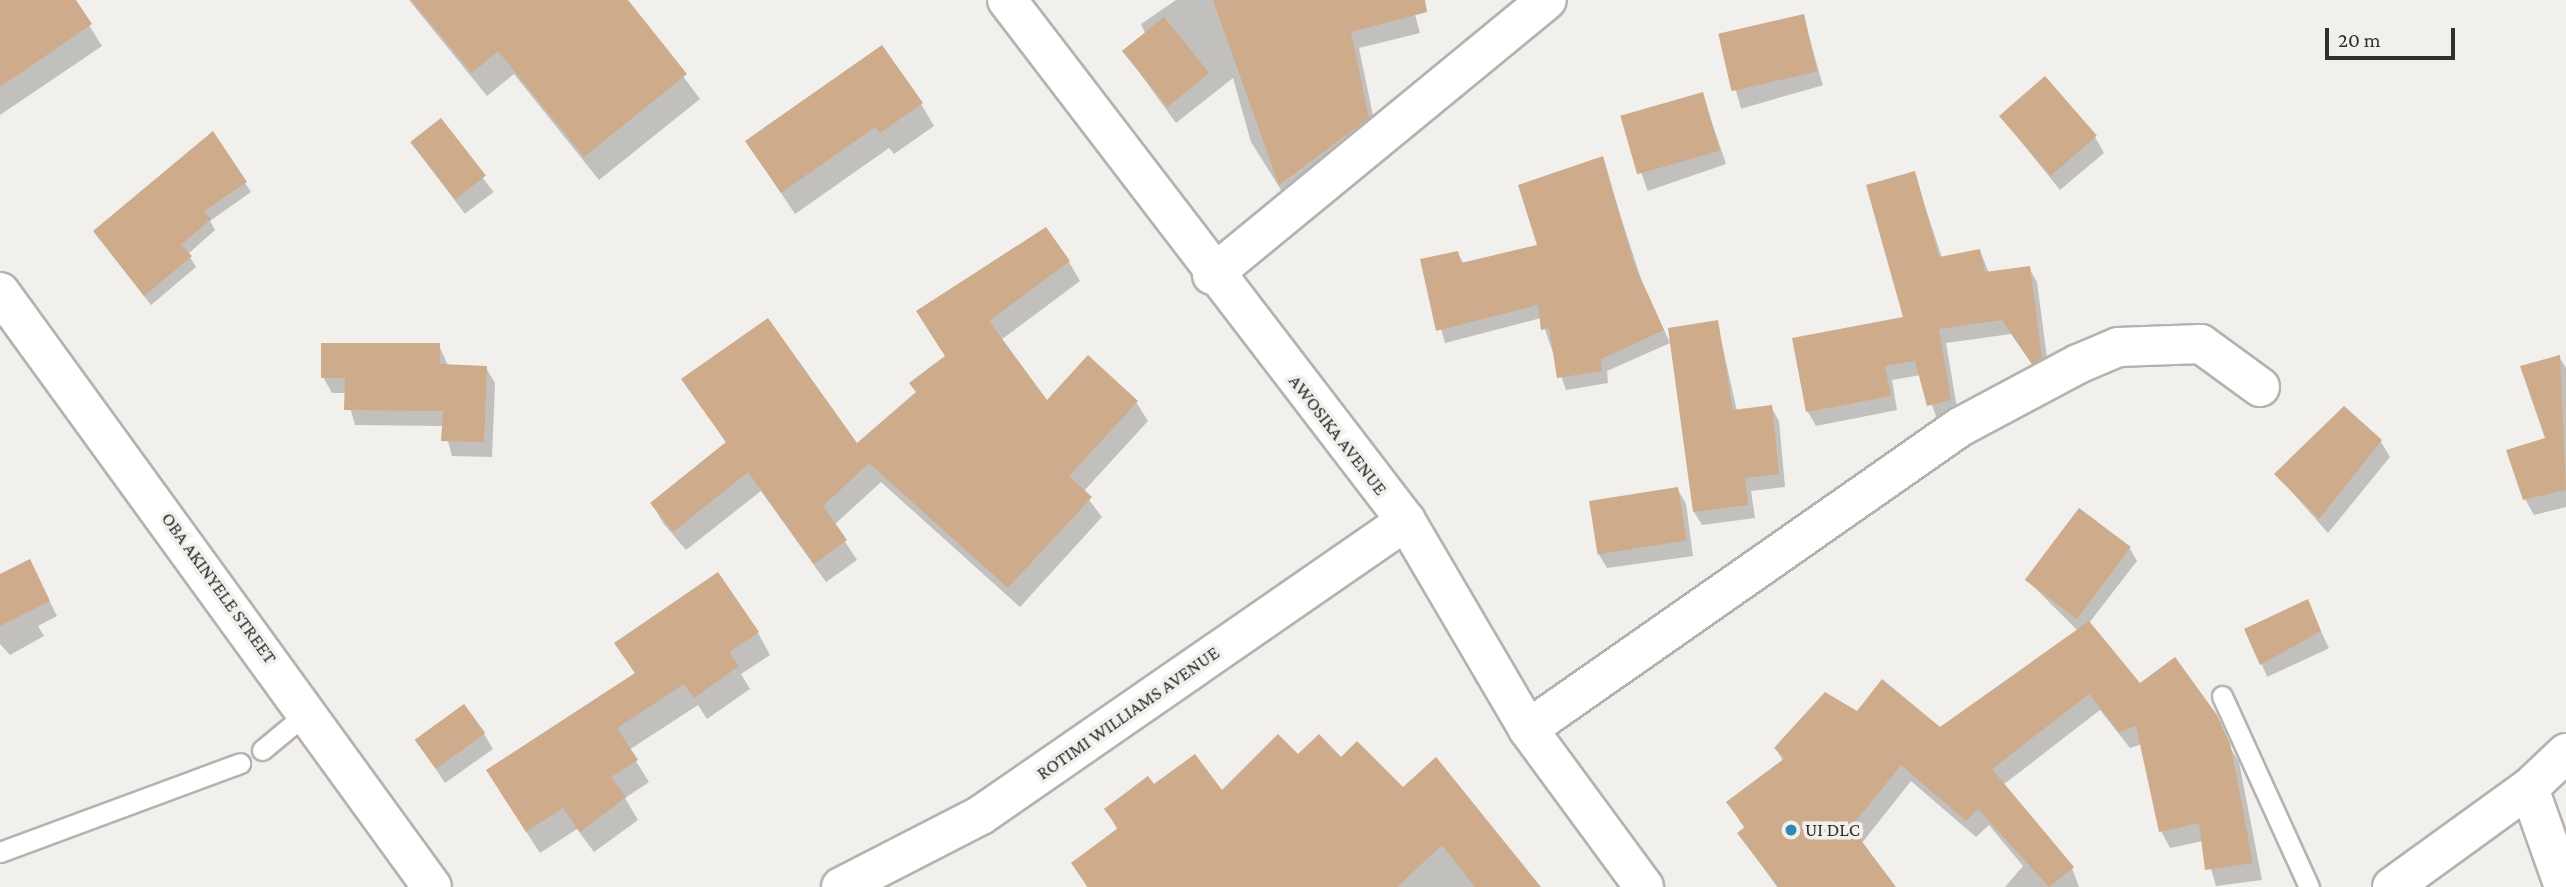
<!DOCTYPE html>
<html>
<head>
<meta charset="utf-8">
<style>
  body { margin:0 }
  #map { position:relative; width:2566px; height:887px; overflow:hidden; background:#f2f0ed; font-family:"Crimson Pro",serif }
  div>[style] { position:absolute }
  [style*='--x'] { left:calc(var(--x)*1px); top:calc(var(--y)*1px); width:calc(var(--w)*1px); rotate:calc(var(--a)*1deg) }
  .shadow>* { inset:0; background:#0003; transform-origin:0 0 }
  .building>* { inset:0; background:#cdab8b; transform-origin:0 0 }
  .roads { filter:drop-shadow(2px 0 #b5b2b0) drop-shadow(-2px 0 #b5b2b0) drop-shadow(0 2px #b5b2b0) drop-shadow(0 -2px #b5b2b0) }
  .lane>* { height:19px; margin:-9.5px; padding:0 9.5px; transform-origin:9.5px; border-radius:9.5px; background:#fff }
  .street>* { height:38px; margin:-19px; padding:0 19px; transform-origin:19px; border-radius:19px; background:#fff }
  .secondary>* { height:38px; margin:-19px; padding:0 19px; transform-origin:19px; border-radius:19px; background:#fff }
  .dots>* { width:19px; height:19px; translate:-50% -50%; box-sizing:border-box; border:4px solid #f2f0ed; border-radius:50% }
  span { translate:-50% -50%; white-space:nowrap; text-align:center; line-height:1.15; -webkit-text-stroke:7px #f2f0ed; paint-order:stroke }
  .street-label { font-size:19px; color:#302f2e }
  .poi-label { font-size:19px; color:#302f2e }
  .left { translate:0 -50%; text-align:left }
  .scale { position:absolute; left:2325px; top:28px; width:130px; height:32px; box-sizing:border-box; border:4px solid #302f2e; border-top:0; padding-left:9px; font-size:21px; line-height:24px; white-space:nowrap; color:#302f2e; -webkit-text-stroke:5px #f2f0ed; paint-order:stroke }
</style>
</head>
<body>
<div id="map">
  <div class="shadow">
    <div style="clip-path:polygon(0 0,73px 0,102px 46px,0 115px)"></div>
    <div style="clip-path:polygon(409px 0,626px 0,700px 99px,599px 180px,514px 74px,487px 96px)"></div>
    <div style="clip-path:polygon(1176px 0,1411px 0,1420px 33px,1359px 48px,1377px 135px,1288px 201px,1251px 142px,1233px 78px,1176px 123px,1123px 50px,1145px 33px,1141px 24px)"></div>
    <div style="left:1803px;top:16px;width:72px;height:85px;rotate:74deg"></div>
    <div style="left:1702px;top:94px;width:74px;height:83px;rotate:71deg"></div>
    <div style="clip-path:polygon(921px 104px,934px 126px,894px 154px,889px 148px,795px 214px,747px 142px)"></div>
    <div style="clip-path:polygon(2001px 117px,2095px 137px,2104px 153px,2060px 190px)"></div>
    <div style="left:440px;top:121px;width:89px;height:36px;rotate:53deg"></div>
    <div style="clip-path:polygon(1602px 159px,1641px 279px,1670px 343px,1607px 371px,1608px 383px,1566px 390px,1541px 318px,1445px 343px,1422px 260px,1457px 252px,1464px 264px,1539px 246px)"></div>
    <div style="clip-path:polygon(1914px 173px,1942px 258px,1980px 251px,1989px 273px,2029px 268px,2037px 282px,2049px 373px,2041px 377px,2011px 334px,1946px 343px,1958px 414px,1937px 419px,1921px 375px,1892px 380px,1897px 410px,1816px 426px,1808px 412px,1905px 318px)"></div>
    <div style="clip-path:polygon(245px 183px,251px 192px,210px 221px,215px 230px,188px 254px,196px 267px,151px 305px,95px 232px)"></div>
    <div style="clip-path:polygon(1069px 262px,1080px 281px,1001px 340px,1047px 403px,1136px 402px,1148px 421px,1083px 492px,1102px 517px,1020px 607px,881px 482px,834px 525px,857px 560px,826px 582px,761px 491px,686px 550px,663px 523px,652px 503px,727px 444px,684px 379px,857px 445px,917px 393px,946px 357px,929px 331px)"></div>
    <div style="clip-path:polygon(1717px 322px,1737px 411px,1771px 407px,1779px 421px,1785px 487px,1751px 491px,1755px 518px,1702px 525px,1694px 512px)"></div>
    <div style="clip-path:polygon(439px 345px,448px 366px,486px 368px,495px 383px,492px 457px,452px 456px,444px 426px,355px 425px,346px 393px,332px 393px,323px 377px)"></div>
    <div style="clip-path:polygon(2559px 357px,2566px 368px,2566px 507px,2534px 515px,2525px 499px,2547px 440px)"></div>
    <div style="clip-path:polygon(2381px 442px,2390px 457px,2328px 533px,2276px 474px)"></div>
    <div style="clip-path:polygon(1677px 488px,1686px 504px,1693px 556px,1607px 568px,1598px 553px)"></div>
    <div style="clip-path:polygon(2130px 549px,2137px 561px,2089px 623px,2139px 685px,2228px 744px,2239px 762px,2262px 880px,2216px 886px,2203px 841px,2170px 848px,2161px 831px,2142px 744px,2130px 748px,2100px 710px,2003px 785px,2072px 868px,2079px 887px,2005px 887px,2023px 866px,1989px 825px,1976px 837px,1911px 781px,1861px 844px,1894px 887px,1777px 887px,1740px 834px,1745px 829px,1728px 803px,1783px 761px,1776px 749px,1857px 713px,1940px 729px,2078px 631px,2025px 578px)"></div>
    <div style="clip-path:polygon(0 576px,37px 576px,57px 616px,38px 626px,44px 636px,10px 655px,0 644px)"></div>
    <div style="left:2307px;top:601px;width:52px;height:68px;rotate:65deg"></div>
    <div style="clip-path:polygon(758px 633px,770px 655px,741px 674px,750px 689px,707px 719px,698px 705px,629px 750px,649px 782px,625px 798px,638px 820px,594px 852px,577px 829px,540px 853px,501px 793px,636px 675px,616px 643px)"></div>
    <div style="clip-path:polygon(484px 734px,493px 749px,445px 783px,416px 739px)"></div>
    <div style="clip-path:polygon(1298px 756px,1341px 760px,1403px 790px,1538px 887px,1087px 887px,1073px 864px,1118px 831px,1106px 809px,1154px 787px,1221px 793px)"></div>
  </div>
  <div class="building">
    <div style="clip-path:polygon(0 0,76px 0,92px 24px,0 87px)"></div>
    <div style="clip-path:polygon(411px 0,628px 0,687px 74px,584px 157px,498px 51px,472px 73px)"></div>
    <div style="clip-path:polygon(1213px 0,1425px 0,1427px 12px,1351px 32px,1369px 118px,1279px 185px)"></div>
    <div style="left:1804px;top:14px;width:59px;height:88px;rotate:77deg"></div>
    <div style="left:1164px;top:17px;width:72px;height:54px;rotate:51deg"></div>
    <div style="clip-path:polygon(882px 45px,923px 103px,880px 133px,875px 127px,781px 193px,745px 141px)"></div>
    <div style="left:2045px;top:76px;width:79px;height:61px;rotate:49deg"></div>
    <div style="left:1703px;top:92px;width:61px;height:86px;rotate:74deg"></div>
    <div style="left:441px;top:118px;width:73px;height:39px;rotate:52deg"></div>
    <div style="clip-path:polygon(213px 131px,247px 182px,204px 211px,211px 219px,181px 245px,192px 256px,144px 296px,93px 231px)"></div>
    <div style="clip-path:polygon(1603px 156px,1634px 264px,1664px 330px,1601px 359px,1602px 371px,1557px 378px,1549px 328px,1541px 330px,1538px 305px,1436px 331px,1420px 259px,1458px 251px,1461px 263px,1537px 245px,1518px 185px)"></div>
    <div style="clip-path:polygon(1915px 171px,1939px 257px,1980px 249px,1985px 272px,2030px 266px,2042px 358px,2032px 364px,2002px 320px,1939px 329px,1951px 400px,1927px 406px,1915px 361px,1885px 366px,1891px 396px,1806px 412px,1792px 338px,1903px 317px,1866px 185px)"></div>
    <div style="clip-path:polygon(1046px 227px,1070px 261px,989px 321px,1047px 400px,1088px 355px,1138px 401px,1069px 476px,1092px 497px,1008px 588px,869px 463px,823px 506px,847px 540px,814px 564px,748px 472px,673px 532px,650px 503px,726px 442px,681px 379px,768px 318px,857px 443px,916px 392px,909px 383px,945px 356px,916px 311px)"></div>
    <div style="clip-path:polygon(1718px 320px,1733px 410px,1772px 405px,1779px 474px,1745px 478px,1748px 505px,1693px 512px,1668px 328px)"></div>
    <div style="clip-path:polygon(321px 343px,440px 343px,440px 364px,487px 366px,484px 442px,441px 441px,443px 411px,344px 410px,345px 378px,321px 378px)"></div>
    <div style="clip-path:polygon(2560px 355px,2566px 490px,2523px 500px,2506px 450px,2545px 438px,2520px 366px)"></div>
    <div style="clip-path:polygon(2344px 406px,2382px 440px,2319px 519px,2274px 474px)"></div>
    <div style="left:1678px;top:487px;width:54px;height:90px;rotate:81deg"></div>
    <div style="left:2079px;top:508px;width:65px;height:90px;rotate:37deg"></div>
    <div style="clip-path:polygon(30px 559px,50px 601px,0 626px,0 574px)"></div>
    <div style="clip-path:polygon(718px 572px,759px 632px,729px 652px,739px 666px,694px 698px,684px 684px,617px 728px,638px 760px,611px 777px,626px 797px,580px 832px,563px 808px,526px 832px,486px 770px,635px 673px,614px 643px)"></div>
    <div style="clip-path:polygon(2308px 599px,2321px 631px,2260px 665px,2244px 629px)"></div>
    <div style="clip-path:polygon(2089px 621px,2140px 683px,2175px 657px,2217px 715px,2230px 743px,2253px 863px,2205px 870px,2199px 823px,2159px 832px,2136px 726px,2119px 732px,2089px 694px,1992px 769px,2074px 867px,2049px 887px,1978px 809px,1966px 821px,1901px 765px,1851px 827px,1896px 887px,1778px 887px,1737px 833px,1745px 827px,1726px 802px,1785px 758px,1774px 748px,1825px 692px,1857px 711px,1882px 679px,1940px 727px)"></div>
    <div style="left:464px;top:704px;width:36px;height:61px;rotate:54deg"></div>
    <div style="clip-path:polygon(1278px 734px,1298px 754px,1319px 734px,1341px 757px,1357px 741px,1403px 787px,1436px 757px,1541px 887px,1475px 887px,1442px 845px,1397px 887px,1088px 887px,1071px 863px,1118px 828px,1104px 809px,1148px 776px,1154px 784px,1195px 754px,1222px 790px)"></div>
  </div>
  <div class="roads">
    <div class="lane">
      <div style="--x:2222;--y:696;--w:210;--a:65.5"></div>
      <div style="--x:262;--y:750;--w:60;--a:-39.6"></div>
      <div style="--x:0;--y:852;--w:256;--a:-20.3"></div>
    </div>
    <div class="street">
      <div style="--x:1212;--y:275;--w:433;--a:-39.4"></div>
      <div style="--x:0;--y:292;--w:735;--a:54.02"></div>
      <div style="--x:1528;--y:729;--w:527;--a:-34.96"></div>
      <div style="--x:1960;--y:427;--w:134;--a:-28.1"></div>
      <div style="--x:2078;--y:364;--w:43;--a:-23"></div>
      <div style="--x:2118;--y:347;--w:83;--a:-2.1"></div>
      <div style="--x:2201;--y:344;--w:73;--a:36.1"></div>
      <div style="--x:2529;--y:788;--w:105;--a:70.5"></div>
      <div style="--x:841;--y:887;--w:157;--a:-27.2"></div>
      <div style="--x:981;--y:815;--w:517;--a:-34.67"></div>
    </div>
    <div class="secondary">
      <div style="--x:1007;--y:0;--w:656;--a:52.55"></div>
      <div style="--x:1406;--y:521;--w:241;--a:59.6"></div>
      <div style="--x:1528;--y:729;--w:196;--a:53.7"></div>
      <div style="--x:2392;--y:887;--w:169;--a:-35.9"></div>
      <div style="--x:2529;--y:788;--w:51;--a:-43.4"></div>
    </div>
  </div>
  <div class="dots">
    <div style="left:1791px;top:830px;background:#3088b6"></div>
  </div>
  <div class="street-label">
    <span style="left:1338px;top:435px;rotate:52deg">AWOSIKA AVENUE</span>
    <span style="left:219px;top:588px;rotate:54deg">OBA AKINYELE STREET</span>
    <span style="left:1128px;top:713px;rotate:-35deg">ROTIMI WILLIAMS AVENUE</span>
  </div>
  <div class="poi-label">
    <span class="left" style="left:1805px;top:830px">UI DLC</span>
  </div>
  <div class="scale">20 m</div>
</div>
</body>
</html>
